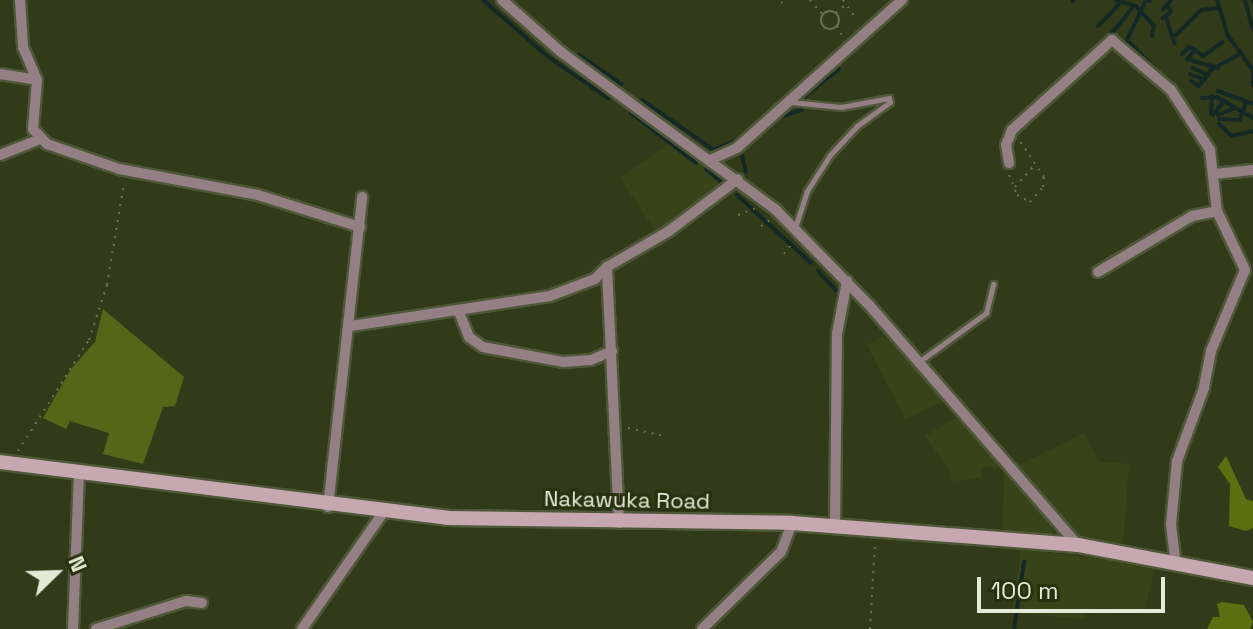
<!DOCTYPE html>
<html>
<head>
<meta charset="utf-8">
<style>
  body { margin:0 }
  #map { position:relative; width:1253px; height:629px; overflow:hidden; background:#323b19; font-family:"Space Grotesk",sans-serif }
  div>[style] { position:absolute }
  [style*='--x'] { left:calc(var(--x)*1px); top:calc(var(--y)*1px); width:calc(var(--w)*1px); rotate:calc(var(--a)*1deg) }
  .built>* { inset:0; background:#394319 }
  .green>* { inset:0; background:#566619 }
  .forest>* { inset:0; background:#5c6e0f }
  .stream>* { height:4px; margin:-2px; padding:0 2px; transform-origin:2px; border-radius:2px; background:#142925 }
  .path>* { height:2px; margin-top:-1px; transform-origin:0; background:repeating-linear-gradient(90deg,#6a7254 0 2px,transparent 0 8px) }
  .path>.ring { margin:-1px; padding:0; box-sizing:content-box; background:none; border:2px solid #6a7254; border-radius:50% }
  .roads { filter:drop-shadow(2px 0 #4e5737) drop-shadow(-2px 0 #4e5737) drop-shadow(0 2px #4e5737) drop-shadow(0 -2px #4e5737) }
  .service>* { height:5px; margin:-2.5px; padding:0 2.5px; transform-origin:2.5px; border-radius:2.5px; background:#937f84 }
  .minor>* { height:10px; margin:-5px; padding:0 5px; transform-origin:5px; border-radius:5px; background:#937f84 }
  .secondary>* { height:14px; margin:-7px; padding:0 7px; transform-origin:7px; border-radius:7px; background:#c7a8b0 }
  span { translate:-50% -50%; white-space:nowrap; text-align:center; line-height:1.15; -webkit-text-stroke:6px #29310e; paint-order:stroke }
  .street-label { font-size:22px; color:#e4ead6 }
  .north { position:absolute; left:16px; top:533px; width:80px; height:80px; -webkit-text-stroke:6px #29310e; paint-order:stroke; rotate:67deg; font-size:22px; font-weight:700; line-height:32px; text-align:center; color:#e4ead6 }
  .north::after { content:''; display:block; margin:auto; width:28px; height:36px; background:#e4ead6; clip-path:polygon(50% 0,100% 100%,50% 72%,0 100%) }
  .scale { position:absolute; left:977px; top:577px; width:188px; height:36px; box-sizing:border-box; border:4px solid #e4ead6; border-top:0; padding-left:10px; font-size:24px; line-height:28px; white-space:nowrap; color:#e4ead6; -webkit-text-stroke:6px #29310e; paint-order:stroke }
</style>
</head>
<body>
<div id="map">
  <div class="built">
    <div style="clip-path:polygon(673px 141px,728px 181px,658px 235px,620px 178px)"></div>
    <div style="clip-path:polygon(888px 334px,929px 382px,946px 401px,905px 419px,867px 345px)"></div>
    <div style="clip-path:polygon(959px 416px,1056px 526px,1051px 537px,1003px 533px,1004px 468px,982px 467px,981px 478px,952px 481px,950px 471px,925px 436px)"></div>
    <div style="clip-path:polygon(1084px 433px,1098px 461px,1136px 465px,1129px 465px,1123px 544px,1080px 536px,1017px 466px)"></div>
    <div style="clip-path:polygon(1021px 549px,1155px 566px,1144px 614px,1105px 608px,1084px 611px,1084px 619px,1012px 612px)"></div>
  </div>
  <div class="green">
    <div style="clip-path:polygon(103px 309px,184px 377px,175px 406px,163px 407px,143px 464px,103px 454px,109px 433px,70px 421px,66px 429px,43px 418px,71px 369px,95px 342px)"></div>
  </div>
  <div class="forest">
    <div style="clip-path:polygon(1226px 456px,1246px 499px,1253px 501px,1253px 528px,1246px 531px,1229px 526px,1230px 484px,1218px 467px)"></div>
    <div style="clip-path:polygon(1222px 602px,1244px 605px,1253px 622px,1250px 629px,1207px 629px,1213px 617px,1220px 617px,1217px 604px)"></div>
  </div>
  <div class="stream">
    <div style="--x:483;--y:0;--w:85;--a:41.2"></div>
    <div style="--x:547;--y:56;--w:75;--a:34.7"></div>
    <div style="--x:1116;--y:0;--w:21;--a:17"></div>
    <div style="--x:1136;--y:6;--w:27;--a:48"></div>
    <div style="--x:1154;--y:26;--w:10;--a:101"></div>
    <div style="--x:1217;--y:0;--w:38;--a:73"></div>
    <div style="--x:1228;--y:36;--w:42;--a:53.7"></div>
    <div style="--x:1245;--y:0;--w:30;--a:75"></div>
    <div style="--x:1253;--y:0;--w:2;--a:90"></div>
    <div style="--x:1073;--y:1;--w:1;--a:-45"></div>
    <div style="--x:1149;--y:1;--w:1;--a:-45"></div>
    <div style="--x:1145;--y:2;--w:42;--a:115.3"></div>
    <div style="--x:1127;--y:40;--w:50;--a:45.8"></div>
    <div style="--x:1163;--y:9;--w:12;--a:-48"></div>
    <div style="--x:1166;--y:17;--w:28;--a:72"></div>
    <div style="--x:1163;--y:18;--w:10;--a:-37"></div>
    <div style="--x:1171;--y:12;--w:6;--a:-121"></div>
    <div style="--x:1098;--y:26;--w:30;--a:-46"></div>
    <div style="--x:1112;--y:33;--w:32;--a:-51"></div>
    <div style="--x:1176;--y:35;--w:35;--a:-45"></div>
    <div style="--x:1201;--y:10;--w:17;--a:-7"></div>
    <div style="--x:1182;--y:54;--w:10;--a:-45"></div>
    <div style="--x:1189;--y:47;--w:7;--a:27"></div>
    <div style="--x:579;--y:55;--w:51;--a:34.6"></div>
    <div style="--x:1193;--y:68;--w:17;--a:25"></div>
    <div style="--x:1218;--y:68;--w:32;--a:-164"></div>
    <div style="--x:1187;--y:59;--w:12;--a:-48"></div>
    <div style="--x:1195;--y:50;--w:10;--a:37"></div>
    <div style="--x:1203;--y:56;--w:24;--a:-35"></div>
    <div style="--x:1253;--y:73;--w:12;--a:90"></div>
    <div style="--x:1190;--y:74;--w:16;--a:22"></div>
    <div style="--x:1191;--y:81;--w:9;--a:32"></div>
    <div style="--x:1199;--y:86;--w:20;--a:-53"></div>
    <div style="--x:1211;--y:70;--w:35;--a:-29"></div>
    <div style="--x:1218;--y:91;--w:37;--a:20"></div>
    <div style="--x:1202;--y:98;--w:15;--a:-4"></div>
    <div style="--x:1217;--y:97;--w:42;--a:30.3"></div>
    <div style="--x:642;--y:100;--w:88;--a:34.8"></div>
    <div style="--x:714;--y:150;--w:27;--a:-24"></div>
    <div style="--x:799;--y:101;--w:51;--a:-38.7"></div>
    <div style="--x:631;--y:113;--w:82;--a:37.6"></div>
    <div style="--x:1211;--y:114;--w:18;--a:-87"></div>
    <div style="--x:1213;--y:115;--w:18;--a:-52"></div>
    <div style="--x:1218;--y:115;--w:18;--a:-22"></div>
    <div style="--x:782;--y:116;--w:21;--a:-17"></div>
    <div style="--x:1219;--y:119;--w:21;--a:3"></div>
    <div style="--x:1240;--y:120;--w:19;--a:-72"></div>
    <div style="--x:1219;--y:124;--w:18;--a:43"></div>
    <div style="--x:1232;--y:136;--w:22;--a:-13"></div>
    <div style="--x:706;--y:169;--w:23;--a:40"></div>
    <div style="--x:746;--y:172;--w:21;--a:-104"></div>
    <div style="--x:741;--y:152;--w:45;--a:-42.3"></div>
    <div style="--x:737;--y:195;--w:100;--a:42.6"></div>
    <div style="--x:818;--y:271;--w:26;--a:47"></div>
    <div style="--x:1014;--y:629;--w:68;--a:-81.5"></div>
  </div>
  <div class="path">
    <div style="--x:810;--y:0;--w:18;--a:49"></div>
    <div style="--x:843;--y:0;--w:24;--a:55"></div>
    <div style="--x:781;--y:3;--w:5;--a:-37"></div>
    <div class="ring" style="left:821px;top:11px;width:16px;height:16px"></div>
    <div style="--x:836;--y:13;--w:12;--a:-42"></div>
    <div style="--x:837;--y:26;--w:13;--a:61"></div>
    <div style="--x:1009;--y:175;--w:22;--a:68"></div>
    <div style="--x:1017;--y:195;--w:15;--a:28"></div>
    <div style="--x:1030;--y:202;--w:20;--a:-49"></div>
    <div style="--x:1043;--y:187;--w:10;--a:-84"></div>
    <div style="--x:1044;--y:177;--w:43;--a:-123.7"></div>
    <div style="--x:1015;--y:187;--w:30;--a:-48"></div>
    <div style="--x:738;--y:215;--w:19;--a:-21"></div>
    <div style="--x:761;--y:226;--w:11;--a:-34"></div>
    <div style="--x:784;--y:254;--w:15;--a:-53"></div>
    <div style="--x:628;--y:428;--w:38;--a:12"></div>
    <div style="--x:18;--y:451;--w:132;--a:-57.4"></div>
    <div style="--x:89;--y:340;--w:58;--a:-71.9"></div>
    <div style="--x:107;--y:285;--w:103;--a:-80.5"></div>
    <div style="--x:870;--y:629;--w:86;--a:-86.7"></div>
  </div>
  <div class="roads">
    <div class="service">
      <div style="--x:791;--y:102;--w:50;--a:5.7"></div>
      <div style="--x:841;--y:107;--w:49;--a:-10.6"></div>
      <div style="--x:889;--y:98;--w:4;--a:76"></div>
      <div style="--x:890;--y:102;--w:41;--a:144"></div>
      <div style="--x:857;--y:126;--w:40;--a:133"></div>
      <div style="--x:830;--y:155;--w:43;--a:122.6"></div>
      <div style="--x:807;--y:191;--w:39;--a:108"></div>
      <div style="--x:920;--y:361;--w:82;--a:-36"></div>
      <div style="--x:986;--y:313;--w:30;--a:-76"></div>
    </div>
    <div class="minor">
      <div style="--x:20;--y:0;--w:47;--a:86.3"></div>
      <div style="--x:23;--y:47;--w:36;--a:67"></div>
      <div style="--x:37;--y:80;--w:49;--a:94.7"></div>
      <div style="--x:33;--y:129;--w:21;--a:47"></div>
      <div style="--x:47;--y:144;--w:76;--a:19.1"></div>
      <div style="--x:119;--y:169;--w:141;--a:10.6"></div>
      <div style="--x:258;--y:195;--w:107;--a:17.4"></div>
      <div style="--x:502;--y:0;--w:79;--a:41.4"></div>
      <div style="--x:561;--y:52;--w:267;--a:36.3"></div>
      <div style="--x:776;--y:210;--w:134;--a:45.6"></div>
      <div style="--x:870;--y:306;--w:317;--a:49"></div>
      <div style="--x:0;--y:74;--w:37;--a:9"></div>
      <div style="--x:0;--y:155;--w:43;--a:-21.8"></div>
      <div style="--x:710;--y:160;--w:30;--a:-24"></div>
      <div style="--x:737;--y:148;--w:222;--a:-41.9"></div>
      <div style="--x:1009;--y:163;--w:18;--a:-99"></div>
      <div style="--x:1006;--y:145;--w:16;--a:-68"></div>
      <div style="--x:1012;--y:130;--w:135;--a:-42"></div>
      <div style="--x:1112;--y:40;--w:77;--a:40.3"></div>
      <div style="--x:1171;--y:90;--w:72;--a:57"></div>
      <div style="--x:1210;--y:150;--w:61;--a:83.5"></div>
      <div style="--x:1217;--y:211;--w:65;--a:64.6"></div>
      <div style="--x:1245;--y:270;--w:88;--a:112.8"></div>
      <div style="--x:1211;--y:351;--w:38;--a:101"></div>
      <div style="--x:1204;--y:388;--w:78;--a:110.3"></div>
      <div style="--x:1177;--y:461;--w:64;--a:95.4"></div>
      <div style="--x:1171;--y:525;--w:38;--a:83"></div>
      <div style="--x:1215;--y:174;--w:38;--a:-6"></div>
      <div style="--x:1098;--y:272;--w:109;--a:-30.8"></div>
      <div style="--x:1192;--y:216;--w:25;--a:-11"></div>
      <div style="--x:459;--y:312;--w:27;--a:68"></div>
      <div style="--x:469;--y:337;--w:17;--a:36"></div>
      <div style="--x:483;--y:347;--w:81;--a:10.6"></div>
      <div style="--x:563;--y:362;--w:28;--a:-4"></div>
      <div style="--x:591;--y:360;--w:23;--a:-23"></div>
      <div style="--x:351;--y:326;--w:201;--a:-8.6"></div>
      <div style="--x:550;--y:296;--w:48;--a:-20.7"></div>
      <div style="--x:595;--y:279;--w:17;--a:-45"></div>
      <div style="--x:328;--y:507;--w:312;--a:-83.7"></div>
      <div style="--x:619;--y:523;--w:256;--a:-92.7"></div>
      <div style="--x:607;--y:267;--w:72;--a:-30.1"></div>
      <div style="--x:669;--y:231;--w:86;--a:-37"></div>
      <div style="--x:835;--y:525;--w:191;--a:-89.4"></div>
      <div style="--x:837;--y:334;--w:54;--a:-79.3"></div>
      <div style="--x:73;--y:629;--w:155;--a:-87.8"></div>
      <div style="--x:96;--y:629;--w:94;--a:-17.3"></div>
      <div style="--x:186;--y:601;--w:16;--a:7"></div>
      <div style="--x:302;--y:629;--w:141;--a:-55.1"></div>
      <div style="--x:702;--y:629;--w:110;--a:-44.3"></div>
      <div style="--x:781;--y:552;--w:31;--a:-69"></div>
    </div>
    <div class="secondary">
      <div style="--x:0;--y:462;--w:450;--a:7.1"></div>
      <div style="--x:447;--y:518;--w:345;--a:0.8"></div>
      <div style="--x:792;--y:523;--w:287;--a:4.4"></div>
      <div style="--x:1078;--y:545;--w:178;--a:10.7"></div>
    </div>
  </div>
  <div class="street-label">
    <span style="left:627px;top:500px;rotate:1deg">Nakawuka Road</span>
  </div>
  <div class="north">N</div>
  <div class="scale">100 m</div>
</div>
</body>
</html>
